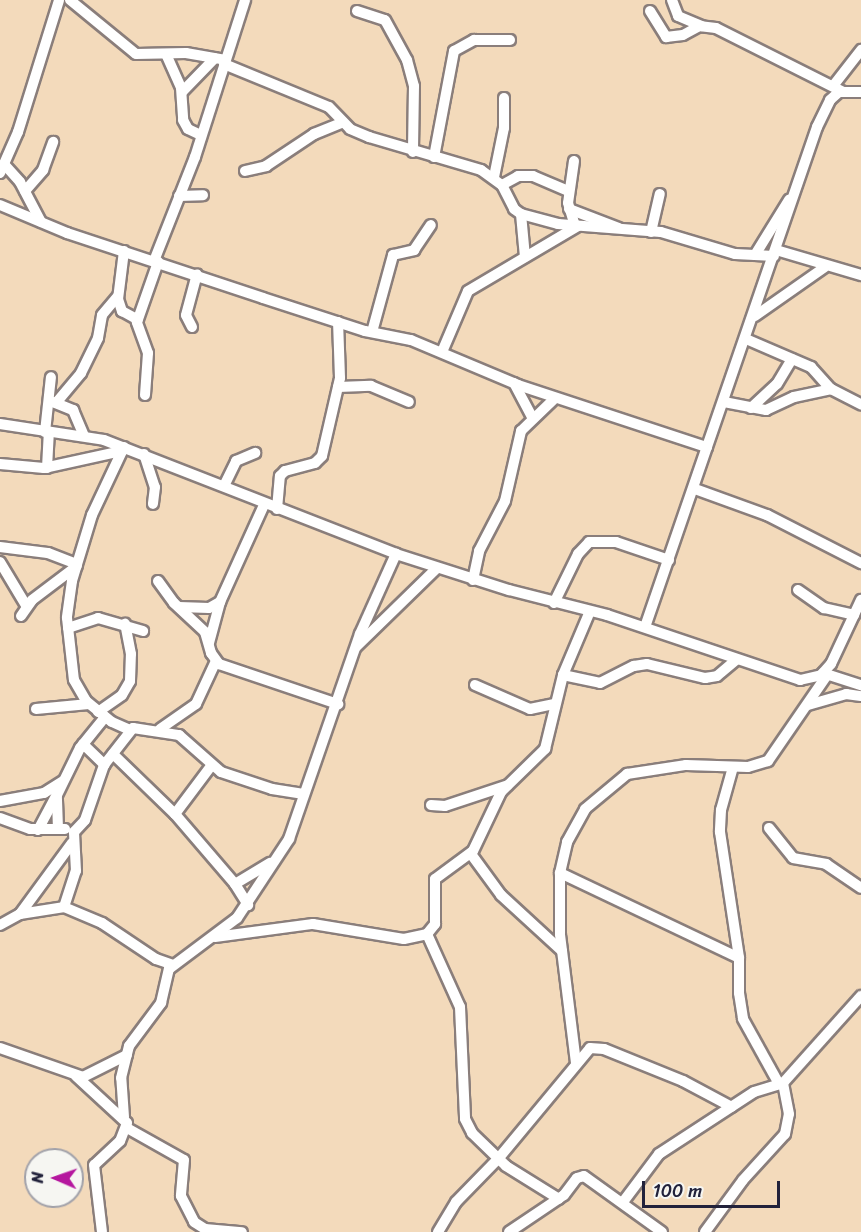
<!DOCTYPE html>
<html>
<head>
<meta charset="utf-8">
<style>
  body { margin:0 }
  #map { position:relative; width:861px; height:1232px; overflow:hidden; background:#f3dabb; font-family:Sriracha,sans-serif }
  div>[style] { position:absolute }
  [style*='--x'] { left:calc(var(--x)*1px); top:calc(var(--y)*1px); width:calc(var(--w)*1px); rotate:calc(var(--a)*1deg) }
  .roads { filter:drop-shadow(2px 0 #8a7e7b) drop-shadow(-2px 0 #8a7e7b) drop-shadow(0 2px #8a7e7b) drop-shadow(0 -2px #8a7e7b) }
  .minor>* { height:10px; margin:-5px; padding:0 5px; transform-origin:5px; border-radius:5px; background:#fff }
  span { translate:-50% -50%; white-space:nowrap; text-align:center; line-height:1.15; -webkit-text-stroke:6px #f6f6f2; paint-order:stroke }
  .north { position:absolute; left:24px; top:1148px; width:60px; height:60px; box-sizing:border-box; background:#f6f6f2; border:2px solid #a1a1a9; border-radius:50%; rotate:272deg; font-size:16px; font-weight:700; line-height:24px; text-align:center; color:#22223b }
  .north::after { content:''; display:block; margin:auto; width:21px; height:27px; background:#b5179e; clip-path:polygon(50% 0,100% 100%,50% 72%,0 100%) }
  .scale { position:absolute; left:642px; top:1181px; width:138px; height:27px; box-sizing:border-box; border:3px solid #22223b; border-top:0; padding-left:8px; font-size:18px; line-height:21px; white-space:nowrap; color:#22223b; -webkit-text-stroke:4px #f6f6f2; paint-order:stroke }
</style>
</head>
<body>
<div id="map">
  <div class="roads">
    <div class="minor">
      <div style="--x:70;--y:0;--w:85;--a:39.3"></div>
      <div style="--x:136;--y:54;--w:50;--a:-1.1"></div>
      <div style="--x:186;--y:53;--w:40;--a:10"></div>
      <div style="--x:672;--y:0;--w:17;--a:69"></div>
      <div style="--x:678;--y:16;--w:26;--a:23"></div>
      <div style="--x:357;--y:11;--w:29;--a:18"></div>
      <div style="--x:385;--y:20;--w:46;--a:61.2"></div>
      <div style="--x:407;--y:60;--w:27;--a:75"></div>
      <div style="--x:414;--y:86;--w:66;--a:90.9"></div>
      <div style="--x:650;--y:11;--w:31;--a:58"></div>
      <div style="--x:666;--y:37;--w:17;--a:-7"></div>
      <div style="--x:683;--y:35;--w:18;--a:-29"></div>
      <div style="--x:699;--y:26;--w:17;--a:7"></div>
      <div style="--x:716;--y:28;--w:142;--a:26.7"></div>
      <div style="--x:166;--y:54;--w:37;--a:66"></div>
      <div style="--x:181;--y:88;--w:32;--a:86"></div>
      <div style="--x:183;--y:120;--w:10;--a:61"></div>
      <div style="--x:188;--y:129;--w:14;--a:25"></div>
      <div style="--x:224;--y:64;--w:113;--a:22.3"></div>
      <div style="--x:329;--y:107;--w:30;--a:46"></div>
      <div style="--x:350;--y:129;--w:21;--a:23"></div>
      <div style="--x:369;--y:137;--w:117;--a:16.4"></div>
      <div style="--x:481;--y:170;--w:26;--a:36"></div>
      <div style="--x:502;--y:185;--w:27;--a:63"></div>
      <div style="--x:514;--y:209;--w:9;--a:36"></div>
      <div style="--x:521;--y:214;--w:38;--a:15"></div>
      <div style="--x:558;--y:224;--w:103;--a:4.4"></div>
      <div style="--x:661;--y:232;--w:77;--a:16.6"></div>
      <div style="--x:735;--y:254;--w:39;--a:3"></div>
      <div style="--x:833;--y:86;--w:46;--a:-52.1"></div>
      <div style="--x:182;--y:92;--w:47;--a:-45.9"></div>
      <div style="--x:434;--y:157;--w:108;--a:-79.3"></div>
      <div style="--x:454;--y:51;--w:23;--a:-29"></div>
      <div style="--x:474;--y:40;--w:36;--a:0"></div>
      <div style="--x:574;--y:161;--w:42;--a:98.1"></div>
      <div style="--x:568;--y:203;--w:24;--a:73"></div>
      <div style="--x:4;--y:164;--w:24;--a:48"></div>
      <div style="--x:20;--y:182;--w:45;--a:62.3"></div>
      <div style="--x:245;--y:171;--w:22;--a:-13"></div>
      <div style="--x:266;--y:166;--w:58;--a:-33.7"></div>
      <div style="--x:314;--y:134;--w:31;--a:-22"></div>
      <div style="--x:0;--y:173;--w:45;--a:-66.3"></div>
      <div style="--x:18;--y:132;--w:138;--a:-72.7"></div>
      <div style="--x:494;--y:177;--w:50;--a:-78.5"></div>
      <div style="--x:504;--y:128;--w:30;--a:-90"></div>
      <div style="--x:502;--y:185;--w:18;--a:-29"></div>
      <div style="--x:518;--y:176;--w:15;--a:0"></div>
      <div style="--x:533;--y:176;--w:38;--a:23"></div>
      <div style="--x:25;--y:191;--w:28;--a:-49"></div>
      <div style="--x:43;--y:170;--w:30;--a:-70"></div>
      <div style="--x:179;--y:196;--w:24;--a:-2"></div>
      <div style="--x:0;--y:205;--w:73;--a:22.7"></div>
      <div style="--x:67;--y:233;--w:206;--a:18.3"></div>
      <div style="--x:263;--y:298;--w:107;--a:17.9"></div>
      <div style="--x:365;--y:331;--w:47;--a:11.1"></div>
      <div style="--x:411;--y:340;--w:116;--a:22.8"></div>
      <div style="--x:518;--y:385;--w:199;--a:18.2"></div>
      <div style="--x:569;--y:209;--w:53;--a:20.8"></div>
      <div style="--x:521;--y:214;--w:43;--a:84.7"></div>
      <div style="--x:651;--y:232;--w:39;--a:-77"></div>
      <div style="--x:776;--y:250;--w:89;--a:16.4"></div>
      <div style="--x:124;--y:251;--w:48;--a:97.1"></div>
      <div style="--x:118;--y:299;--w:13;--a:72"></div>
      <div style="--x:122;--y:311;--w:18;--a:29"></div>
      <div style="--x:755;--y:255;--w:65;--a:-58.3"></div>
      <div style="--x:154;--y:261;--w:112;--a:-68.5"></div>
      <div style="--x:195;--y:157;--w:165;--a:-72.3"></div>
      <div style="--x:755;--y:316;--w:85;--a:-35"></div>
      <div style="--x:192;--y:327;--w:13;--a:-117"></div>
      <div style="--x:186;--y:315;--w:42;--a:-75"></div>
      <div style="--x:372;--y:332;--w:80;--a:-74.7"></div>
      <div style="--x:393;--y:255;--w:22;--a:-13"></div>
      <div style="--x:414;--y:250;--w:30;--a:-56"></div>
      <div style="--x:746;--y:339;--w:71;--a:23.3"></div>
      <div style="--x:811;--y:367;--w:30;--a:48"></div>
      <div style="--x:831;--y:389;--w:34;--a:27"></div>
      <div style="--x:442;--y:352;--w:66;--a:-66.9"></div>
      <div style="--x:468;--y:291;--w:128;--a:-30.6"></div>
      <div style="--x:514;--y:383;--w:38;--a:62"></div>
      <div style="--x:338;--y:387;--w:33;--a:-2"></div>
      <div style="--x:371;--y:386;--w:41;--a:22.8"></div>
      <div style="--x:145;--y:395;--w:42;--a:-85.9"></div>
      <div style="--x:148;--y:353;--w:33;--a:-110"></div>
      <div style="--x:137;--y:322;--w:64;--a:-70.7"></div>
      <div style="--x:53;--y:402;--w:22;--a:22"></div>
      <div style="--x:73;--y:410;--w:28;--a:67"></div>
      <div style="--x:724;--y:402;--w:43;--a:10.8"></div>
      <div style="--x:766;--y:410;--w:31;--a:-25"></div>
      <div style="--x:794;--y:397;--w:38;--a:-12"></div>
      <div style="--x:56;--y:403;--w:39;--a:-50"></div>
      <div style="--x:81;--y:373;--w:39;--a:-64"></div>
      <div style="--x:98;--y:338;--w:23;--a:-80"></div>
      <div style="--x:102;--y:315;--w:25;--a:-50"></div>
      <div style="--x:751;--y:408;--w:35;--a:-43"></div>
      <div style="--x:777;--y:384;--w:29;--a:-59"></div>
      <div style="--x:0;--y:424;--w:105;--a:8.7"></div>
      <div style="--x:104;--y:440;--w:313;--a:21.3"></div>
      <div style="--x:396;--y:554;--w:119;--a:17.7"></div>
      <div style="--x:509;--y:590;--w:101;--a:14.3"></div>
      <div style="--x:607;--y:615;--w:204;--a:18.6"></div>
      <div style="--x:800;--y:680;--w:22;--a:-13"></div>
      <div style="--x:821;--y:675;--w:15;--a:-48"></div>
      <div style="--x:831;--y:664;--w:71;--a:-64.9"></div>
      <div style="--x:45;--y:432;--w:55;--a:-83.8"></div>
      <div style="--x:124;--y:447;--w:75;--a:115.2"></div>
      <div style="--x:92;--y:515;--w:69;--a:106.9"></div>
      <div style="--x:72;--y:581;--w:37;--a:98"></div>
      <div style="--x:67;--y:618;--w:62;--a:83.6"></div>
      <div style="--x:74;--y:680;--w:24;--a:60"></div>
      <div style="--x:86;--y:701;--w:33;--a:39"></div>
      <div style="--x:112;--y:722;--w:20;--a:24"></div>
      <div style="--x:144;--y:454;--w:35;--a:72"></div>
      <div style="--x:155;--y:487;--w:17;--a:97"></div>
      <div style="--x:0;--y:464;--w:44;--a:5.2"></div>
      <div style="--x:44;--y:468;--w:80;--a:-12.3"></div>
      <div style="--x:47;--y:468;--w:35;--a:-87"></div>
      <div style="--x:224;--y:486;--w:28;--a:-64"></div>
      <div style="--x:236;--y:461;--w:21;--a:-23"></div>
      <div style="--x:695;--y:489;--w:77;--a:19.9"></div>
      <div style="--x:767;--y:515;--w:106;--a:27.1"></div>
      <div style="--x:277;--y:509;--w:33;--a:-85"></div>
      <div style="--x:280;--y:476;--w:7;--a:-45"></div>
      <div style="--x:285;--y:471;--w:31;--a:-15"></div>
      <div style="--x:315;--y:463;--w:10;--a:-45"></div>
      <div style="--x:322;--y:456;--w:80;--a:-77"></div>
      <div style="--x:340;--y:378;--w:56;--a:-92"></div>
      <div style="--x:0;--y:547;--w:48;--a:7.1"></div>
      <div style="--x:48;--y:553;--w:31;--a:21"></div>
      <div style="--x:0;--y:562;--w:52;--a:59"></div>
      <div style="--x:473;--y:580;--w:30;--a:-78"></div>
      <div style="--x:479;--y:551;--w:56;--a:-62.5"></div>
      <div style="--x:505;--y:501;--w:72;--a:-77.1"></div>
      <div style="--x:521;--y:431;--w:47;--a:-44.1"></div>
      <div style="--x:158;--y:581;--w:27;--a:54"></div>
      <div style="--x:174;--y:603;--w:42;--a:43.1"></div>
      <div style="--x:205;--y:632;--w:22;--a:74"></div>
      <div style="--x:211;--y:653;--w:14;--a:54"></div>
      <div style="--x:219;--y:664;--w:126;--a:18.6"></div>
      <div style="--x:798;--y:590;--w:32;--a:35"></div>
      <div style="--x:824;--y:608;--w:31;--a:13"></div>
      <div style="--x:554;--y:603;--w:55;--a:-63.9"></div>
      <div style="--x:578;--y:554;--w:16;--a:-47"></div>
      <div style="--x:589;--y:542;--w:27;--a:0"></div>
      <div style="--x:616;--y:542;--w:56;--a:18.8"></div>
      <div style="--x:179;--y:607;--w:30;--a:2"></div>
      <div style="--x:209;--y:608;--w:13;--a:-29"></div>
      <div style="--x:21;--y:616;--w:19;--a:-55"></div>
      <div style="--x:32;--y:600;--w:56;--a:-37.1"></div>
      <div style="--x:645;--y:627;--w:529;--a:-71.02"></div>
      <div style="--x:817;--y:127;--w:30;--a:-64"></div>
      <div style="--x:830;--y:100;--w:12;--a:-42"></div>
      <div style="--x:839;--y:92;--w:22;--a:0"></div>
      <div style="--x:68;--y:628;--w:32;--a:-18"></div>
      <div style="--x:98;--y:618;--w:47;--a:16.1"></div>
      <div style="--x:209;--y:643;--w:42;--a:-75"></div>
      <div style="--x:220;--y:602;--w:107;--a:-65.6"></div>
      <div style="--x:356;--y:647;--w:113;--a:-44.3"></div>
      <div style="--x:823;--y:673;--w:40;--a:18"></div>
      <div style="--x:563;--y:675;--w:38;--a:12"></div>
      <div style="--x:600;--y:683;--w:38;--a:-27"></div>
      <div style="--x:634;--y:666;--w:13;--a:-9"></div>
      <div style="--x:647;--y:664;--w:60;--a:13.6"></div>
      <div style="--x:705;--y:678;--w:12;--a:-9"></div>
      <div style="--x:717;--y:676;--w:25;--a:-40"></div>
      <div style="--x:475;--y:685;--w:60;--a:23.6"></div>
      <div style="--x:530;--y:709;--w:25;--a:-12"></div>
      <div style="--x:808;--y:705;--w:40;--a:-16"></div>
      <div style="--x:846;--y:694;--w:15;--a:8"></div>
      <div style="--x:36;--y:709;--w:53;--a:-5.4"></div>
      <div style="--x:98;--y:712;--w:29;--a:-35"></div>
      <div style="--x:122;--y:695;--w:16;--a:-60"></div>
      <div style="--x:130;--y:681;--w:27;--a:-88"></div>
      <div style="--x:131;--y:654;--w:31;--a:-101"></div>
      <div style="--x:160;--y:729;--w:44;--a:-34.8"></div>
      <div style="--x:196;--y:704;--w:47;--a:-65.1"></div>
      <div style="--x:83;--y:744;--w:30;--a:44"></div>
      <div style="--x:113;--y:754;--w:86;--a:44.1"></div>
      <div style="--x:175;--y:814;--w:92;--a:49.4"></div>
      <div style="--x:235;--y:884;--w:25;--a:58"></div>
      <div style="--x:733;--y:767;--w:45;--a:105.6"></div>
      <div style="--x:721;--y:810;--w:22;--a:93"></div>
      <div style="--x:720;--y:832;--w:127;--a:81.4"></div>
      <div style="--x:739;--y:958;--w:35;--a:90"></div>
      <div style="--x:739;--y:993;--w:26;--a:81"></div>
      <div style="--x:743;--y:1019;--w:74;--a:61"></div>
      <div style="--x:0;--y:801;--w:45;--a:-10.3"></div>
      <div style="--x:44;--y:793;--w:22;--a:-32"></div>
      <div style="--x:431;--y:805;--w:14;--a:4"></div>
      <div style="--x:445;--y:806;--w:66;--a:-18.4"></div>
      <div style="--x:175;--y:814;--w:60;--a:-53.1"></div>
      <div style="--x:0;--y:818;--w:32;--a:20"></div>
      <div style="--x:30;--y:829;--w:35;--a:0"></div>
      <div style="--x:769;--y:828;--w:38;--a:51"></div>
      <div style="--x:793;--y:858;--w:34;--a:10"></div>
      <div style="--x:826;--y:864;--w:42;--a:34.4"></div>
      <div style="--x:58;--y:829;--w:34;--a:-92"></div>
      <div style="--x:57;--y:795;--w:52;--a:-63.9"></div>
      <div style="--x:80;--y:748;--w:40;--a:-51"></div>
      <div style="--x:38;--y:830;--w:40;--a:-62"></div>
      <div style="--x:471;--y:854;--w:51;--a:53.8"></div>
      <div style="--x:501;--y:895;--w:83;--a:42.6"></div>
      <div style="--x:560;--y:873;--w:198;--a:25.4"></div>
      <div style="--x:235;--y:884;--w:41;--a:-31"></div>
      <div style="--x:64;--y:907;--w:38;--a:-72"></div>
      <div style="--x:76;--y:871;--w:39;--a:-93"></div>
      <div style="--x:74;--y:832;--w:16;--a:-47"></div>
      <div style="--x:85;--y:820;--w:58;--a:-70.9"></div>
      <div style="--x:104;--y:765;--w:47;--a:-51.9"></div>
      <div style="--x:133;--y:728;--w:47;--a:8.7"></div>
      <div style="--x:179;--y:735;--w:56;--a:41.4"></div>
      <div style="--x:221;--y:772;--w:54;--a:18.4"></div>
      <div style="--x:272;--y:789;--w:32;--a:9"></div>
      <div style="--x:20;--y:914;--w:45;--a:-9"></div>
      <div style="--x:64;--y:907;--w:41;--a:22.8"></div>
      <div style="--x:102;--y:923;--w:65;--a:33.7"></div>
      <div style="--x:156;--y:959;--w:18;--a:19"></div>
      <div style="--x:0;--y:925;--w:23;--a:-29"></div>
      <div style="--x:20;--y:914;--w:88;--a:-53.8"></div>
      <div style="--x:427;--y:934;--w:80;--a:65.7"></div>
      <div style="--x:460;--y:1007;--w:112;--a:87.4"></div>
      <div style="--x:465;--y:1119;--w:16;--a:63"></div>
      <div style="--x:472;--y:1133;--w:47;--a:44.1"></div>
      <div style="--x:506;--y:1166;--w:62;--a:31.9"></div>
      <div style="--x:215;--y:937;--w:99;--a:-7.6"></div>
      <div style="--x:313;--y:924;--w:92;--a:9.4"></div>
      <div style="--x:404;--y:939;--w:24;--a:-12"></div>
      <div style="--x:427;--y:934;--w:13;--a:-51"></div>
      <div style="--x:435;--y:924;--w:45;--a:-90"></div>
      <div style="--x:435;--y:879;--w:47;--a:-36.4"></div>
      <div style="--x:473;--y:851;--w:65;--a:-64.6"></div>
      <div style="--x:501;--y:792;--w:62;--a:-44.3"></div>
      <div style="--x:545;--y:749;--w:76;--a:-76.3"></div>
      <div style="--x:563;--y:675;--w:69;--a:-67.1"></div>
      <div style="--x:0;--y:1048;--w:88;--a:19.3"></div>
      <div style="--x:83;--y:1077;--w:49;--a:-26.6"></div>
      <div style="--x:576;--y:1063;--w:130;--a:-97.1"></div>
      <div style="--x:560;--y:934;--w:61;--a:-90"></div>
      <div style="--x:560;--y:873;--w:32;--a:-77"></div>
      <div style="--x:567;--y:842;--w:38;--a:-61"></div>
      <div style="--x:585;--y:809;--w:55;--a:-39.8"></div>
      <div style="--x:627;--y:774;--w:60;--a:-8.7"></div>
      <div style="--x:686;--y:765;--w:62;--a:1.8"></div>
      <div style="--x:748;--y:767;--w:21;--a:-17"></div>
      <div style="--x:768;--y:761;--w:104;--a:-55.5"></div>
      <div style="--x:76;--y:1076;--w:69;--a:42.7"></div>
      <div style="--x:127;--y:1123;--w:19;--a:111"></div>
      <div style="--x:120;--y:1141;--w:35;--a:137"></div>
      <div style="--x:94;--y:1165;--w:67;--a:83.2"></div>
      <div style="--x:124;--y:1117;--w:39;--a:-94"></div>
      <div style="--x:121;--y:1078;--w:33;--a:-76"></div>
      <div style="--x:129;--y:1046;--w:54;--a:-53.3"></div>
      <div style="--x:161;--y:1003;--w:35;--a:-77"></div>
      <div style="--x:169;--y:969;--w:85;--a:-36.9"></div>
      <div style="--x:237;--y:918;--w:95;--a:-56.6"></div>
      <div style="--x:289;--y:839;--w:217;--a:-70.9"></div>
      <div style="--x:360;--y:634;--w:88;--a:-65.8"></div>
      <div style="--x:127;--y:1128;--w:65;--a:29.3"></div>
      <div style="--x:184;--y:1160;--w:36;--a:95"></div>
      <div style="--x:181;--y:1196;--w:29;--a:63"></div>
      <div style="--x:194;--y:1222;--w:13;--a:32"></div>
      <div style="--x:205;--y:1229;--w:37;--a:5"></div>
      <div style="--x:623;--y:1202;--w:60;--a:-53.1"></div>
      <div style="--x:659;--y:1154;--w:113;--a:-33.1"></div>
      <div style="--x:754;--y:1092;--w:30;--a:-17"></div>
      <div style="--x:438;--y:1232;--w:35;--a:-59"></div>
      <div style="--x:456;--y:1202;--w:60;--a:-45.7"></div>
      <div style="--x:498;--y:1159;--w:144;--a:-50.3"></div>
      <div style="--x:590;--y:1048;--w:14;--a:4"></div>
      <div style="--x:604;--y:1049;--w:85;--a:22.1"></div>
      <div style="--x:683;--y:1081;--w:55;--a:28"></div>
      <div style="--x:509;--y:1232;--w:66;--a:-33.9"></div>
      <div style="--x:564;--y:1195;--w:21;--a:-53"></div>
      <div style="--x:577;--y:1178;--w:7;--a:-16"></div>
      <div style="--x:584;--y:1176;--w:96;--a:35.7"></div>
      <div style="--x:705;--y:1232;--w:64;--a:-53.8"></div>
      <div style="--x:743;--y:1180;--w:62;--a:-47.6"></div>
      <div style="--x:785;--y:1134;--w:20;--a:-79"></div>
      <div style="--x:789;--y:1114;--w:32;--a:-101"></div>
      <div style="--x:783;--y:1083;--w:117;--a:-48.1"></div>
    </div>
  </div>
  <div class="north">N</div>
  <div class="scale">100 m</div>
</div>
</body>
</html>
